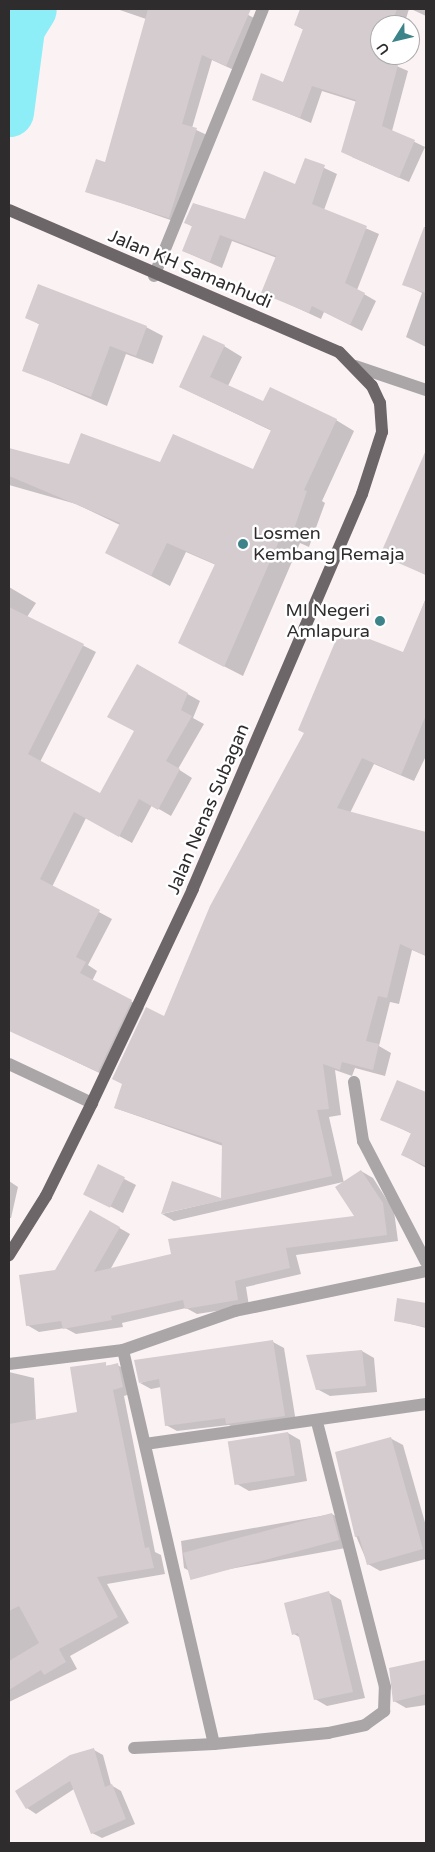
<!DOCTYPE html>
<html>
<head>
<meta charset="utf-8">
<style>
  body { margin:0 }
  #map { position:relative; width:435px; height:1852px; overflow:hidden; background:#fbf2f4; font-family:"Varela Round",sans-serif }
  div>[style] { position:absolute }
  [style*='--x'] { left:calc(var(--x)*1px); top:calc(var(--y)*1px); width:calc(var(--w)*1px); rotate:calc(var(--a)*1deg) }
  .shadow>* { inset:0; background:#0003 }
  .river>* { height:49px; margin:-24.5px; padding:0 24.5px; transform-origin:24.5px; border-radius:24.5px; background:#8deef7 }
  .building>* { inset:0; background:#d4ccce; transform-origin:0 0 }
  .minor>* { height:12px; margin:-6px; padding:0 6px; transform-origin:6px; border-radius:6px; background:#aaa6a7 }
  .major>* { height:12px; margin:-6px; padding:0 6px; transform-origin:6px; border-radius:6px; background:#6d6668 }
  .dots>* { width:14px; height:14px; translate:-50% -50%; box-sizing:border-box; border:2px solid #fff; border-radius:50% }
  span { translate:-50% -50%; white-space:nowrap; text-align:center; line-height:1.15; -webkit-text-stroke:5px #fff; paint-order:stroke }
  .street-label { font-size:18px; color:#2f2c2d }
  .poi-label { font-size:18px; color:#2f2c2d }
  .left { translate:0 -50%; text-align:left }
  .right { translate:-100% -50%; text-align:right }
  .frame { position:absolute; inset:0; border:10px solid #2f2c2d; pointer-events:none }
  .north { position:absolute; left:370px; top:15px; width:50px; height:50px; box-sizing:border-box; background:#fff; border:1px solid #acabab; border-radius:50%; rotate:234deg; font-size:14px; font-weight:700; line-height:20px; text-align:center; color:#2f2c2d }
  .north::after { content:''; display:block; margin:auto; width:18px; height:22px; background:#3c838a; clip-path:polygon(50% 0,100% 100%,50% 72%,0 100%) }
</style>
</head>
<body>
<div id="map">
  <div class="shadow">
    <div style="clip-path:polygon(117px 9px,237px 9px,258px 20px,236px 71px,212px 60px,192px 128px,207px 135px,179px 223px,87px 191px,106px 164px,146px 19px)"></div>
    <div style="clip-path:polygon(301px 9px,409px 9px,404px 25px,380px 25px,380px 55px,395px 55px,392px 64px,408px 71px,392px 131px,425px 147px,409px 182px,352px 157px,357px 102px,322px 91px,311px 123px,254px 99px,283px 83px,304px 30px,295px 25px)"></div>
    <div style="clip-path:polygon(411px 9px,426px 9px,426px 16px)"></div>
    <div style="clip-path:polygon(305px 159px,337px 174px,324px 210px,379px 234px,357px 290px,376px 301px,362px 331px,324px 312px,321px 319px,263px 292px,277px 258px,232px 241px,222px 268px,183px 251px,193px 227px,186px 223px,246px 221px,296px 185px)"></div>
    <div style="clip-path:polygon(415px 253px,426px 257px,426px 347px,406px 337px,422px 293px,404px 284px)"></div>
    <div style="clip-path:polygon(27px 317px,146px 327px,163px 336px,153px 364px,126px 354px,107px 406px,23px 370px,40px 325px)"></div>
    <div style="clip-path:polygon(224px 346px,242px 357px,228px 386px,264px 403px,336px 420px,354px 431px,322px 501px,325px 503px,309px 547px,300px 543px,243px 676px,198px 653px,216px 565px,186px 552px,170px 586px,107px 553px,120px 525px,76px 504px,9px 485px,9px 449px,70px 465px,161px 464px,254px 470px,272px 431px,180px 387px)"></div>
    <div style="clip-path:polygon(419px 470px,426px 473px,426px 575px,382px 554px)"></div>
    <div style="clip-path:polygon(9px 587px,36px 603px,27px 617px,96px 652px,40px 762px,100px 795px,135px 731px,138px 666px,200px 701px,193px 718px,204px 724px,178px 769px,192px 778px,171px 816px,152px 805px,132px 843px,86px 818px,52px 887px,112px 919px,88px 965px,97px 971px,92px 981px,144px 1008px,110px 1078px,9px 1030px,9px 859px,13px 852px,9px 850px,9px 740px,19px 722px,9px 717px)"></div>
    <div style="clip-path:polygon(426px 598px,426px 756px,414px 781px,374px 764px,350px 813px,426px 833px,426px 956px,412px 950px,399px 1004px,390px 1002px,379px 1046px,391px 1053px,385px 1076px,355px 1068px,352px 1076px,335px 1070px,341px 1115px,329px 1117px,344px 1183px,361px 1171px,373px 1178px,394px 1211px,398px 1241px,296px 1255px,301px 1274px,246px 1287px,249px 1306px,197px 1314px,186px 1308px,122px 1323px,123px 1327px,76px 1334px,65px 1328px,39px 1332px,27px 1325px,90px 1211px,130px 1234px,110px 1270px,356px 1217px,343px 1182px,174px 1221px,162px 1214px,222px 1200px,223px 1146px,115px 1108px,164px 1018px,404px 653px)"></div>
    <div style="clip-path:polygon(398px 1081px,426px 1094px,426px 1168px,403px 1155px,412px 1134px,382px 1119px)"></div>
    <div style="clip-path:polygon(99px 1166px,136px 1185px,123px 1213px,96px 1199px)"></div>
    <div style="clip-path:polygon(9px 1181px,18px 1187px,11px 1218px,9px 1218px)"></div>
    <div style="clip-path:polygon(398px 1300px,426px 1305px,426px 1328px,395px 1320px)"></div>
    <div style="clip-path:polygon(273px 1342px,284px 1348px,296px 1422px,238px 1430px,229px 1425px,177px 1431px,166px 1425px,161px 1387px,151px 1389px,140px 1383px)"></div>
    <div style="clip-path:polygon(362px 1351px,374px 1358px,377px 1392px,330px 1396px,317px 1389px,308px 1356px)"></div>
    <div style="clip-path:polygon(117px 1365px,129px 1371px,134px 1393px,124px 1396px,155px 1552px,161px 1555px,165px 1574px,107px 1584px,129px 1623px,70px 1656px,77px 1669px,9px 1702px,9px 1555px,78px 1518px,72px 1504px,9px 1528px,9px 1372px,34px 1378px,36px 1420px,79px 1413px,72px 1368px)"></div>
    <div style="clip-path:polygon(288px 1433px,300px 1440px,307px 1481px,249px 1491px,237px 1484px)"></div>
    <div style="clip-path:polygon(390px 1438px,403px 1445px,426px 1526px,426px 1559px,380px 1571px,368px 1564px,356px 1536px)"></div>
    <div style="clip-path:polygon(332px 1514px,344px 1521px,351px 1547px,197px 1575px,184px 1568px,181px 1541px)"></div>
    <div style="clip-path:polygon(329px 1593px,341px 1600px,365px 1698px,327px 1706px,315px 1699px,301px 1638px,294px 1634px)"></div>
    <div style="clip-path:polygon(426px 1661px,426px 1705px,406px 1708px,394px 1701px,390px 1669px)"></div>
    <div style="clip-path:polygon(94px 1750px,103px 1755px,111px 1785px,121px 1791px,135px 1824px,102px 1838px,92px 1833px,74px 1789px,36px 1814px,27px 1808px)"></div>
  </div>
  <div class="river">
    <div style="--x:9;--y:112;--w:85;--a:-82.5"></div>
    <div style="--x:20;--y:28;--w:22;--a:-58"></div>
  </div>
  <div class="building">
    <div style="clip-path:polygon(148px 9px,251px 9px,226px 66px,202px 55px,182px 124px,197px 128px,169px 218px,85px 192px,96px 159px,105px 162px)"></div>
    <div style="clip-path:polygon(300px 9px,397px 9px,391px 25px,380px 25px,378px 59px,398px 65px,382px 126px,415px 140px,399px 178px,341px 152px,356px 100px,312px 86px,300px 118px,252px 100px,261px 73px,283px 82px,303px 29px,294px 25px)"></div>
    <div style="clip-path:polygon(305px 158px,325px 165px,312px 204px,367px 226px,345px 283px,365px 293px,350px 325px,312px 306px,309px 313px,261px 293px,276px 256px,220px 235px,210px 262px,182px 251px,192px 226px,184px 223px,193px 203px,245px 219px,264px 171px,295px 184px)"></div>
    <div style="clip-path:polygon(424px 227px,426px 227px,426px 293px,402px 285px)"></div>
    <div style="clip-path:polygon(38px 284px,147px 326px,136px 356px,110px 346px,91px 397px,22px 371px,39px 324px,25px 318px)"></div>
    <div style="clip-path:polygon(203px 335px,225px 345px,210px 377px,263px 401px,270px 387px,337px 419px,304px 490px,307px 491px,291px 538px,282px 534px,224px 667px,178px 643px,215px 564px,167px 543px,151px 576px,105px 553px,120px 523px,9px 476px,9px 448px,69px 464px,81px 433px,160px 462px,173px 434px,253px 469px,271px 430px,179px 387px)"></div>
    <div style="clip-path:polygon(426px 450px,426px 575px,380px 555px)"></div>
    <div style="clip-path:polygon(426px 598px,426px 715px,401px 775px,362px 758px,337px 808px,426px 832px,426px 956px,400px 944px,387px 998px,378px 996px,366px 1041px,379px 1044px,373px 1070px,342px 1062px,340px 1070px,323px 1064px,329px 1109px,317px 1110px,332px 1176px,161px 1214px,172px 1181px,221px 1198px,222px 1143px,114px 1108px,122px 1084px,112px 1079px,146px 1007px,164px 1016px,210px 906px,304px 733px,298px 730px,341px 628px,403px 652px)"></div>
    <div style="clip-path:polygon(9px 607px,84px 644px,28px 754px,100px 793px,134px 731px,107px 717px,137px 664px,188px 693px,181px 710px,192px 716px,166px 761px,180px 769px,158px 810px,139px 799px,119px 837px,74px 812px,40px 879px,100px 910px,76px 957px,86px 962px,80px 973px,132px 1000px,98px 1072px,9px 1031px)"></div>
    <div style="clip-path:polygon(397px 1080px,426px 1092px,426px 1166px,401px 1155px,411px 1133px,380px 1120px)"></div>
    <div style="left:98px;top:1164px;width:30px;height:34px;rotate:26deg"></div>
    <div style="clip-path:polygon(361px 1170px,383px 1203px,387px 1235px,286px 1248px,290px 1268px,235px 1281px,238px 1300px,185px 1309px,183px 1300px,111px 1316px,112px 1320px,63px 1329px,61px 1321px,26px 1326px,19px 1275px,55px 1270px,90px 1210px,120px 1227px,94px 1272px,171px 1254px,168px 1239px,354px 1216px,335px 1187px)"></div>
    <div style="clip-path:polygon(397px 1298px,426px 1303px,426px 1327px,394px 1321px)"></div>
    <div style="clip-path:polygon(273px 1340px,285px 1416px,226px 1424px,225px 1418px,165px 1426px,159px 1379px,139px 1383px,134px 1360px)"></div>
    <div style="clip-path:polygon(362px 1350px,366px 1386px,316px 1390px,306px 1355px)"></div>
    <div style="clip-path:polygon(106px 1362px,106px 1366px,118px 1363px,123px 1387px,113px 1390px,145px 1548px,149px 1547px,154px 1568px,97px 1577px,118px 1617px,59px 1649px,66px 1662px,44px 1675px,41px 1670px,9px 1690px,9px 1661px,39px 1643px,19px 1606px,9px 1611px,9px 1424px,77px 1412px,70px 1367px)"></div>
    <div style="left:288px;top:1432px;width:44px;height:61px;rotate:81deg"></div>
    <div style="clip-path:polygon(391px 1437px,423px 1549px,367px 1565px,359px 1536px,355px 1537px,335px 1452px)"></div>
    <div style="left:332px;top:1513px;width:28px;height:154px;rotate:75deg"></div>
    <div style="clip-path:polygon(329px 1591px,353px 1692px,314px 1700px,298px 1633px,292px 1635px,284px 1603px)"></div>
    <div style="clip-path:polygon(426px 1660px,426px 1694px,393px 1702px,389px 1668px)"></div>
    <div style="clip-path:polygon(94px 1748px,105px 1787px,112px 1784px,126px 1819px,91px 1834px,70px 1781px,26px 1809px,15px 1791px,70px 1755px)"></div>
  </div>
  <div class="minor">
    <div style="--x:154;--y:276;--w:288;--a:-67.8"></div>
    <div style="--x:355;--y:366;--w:75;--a:18.7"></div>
    <div style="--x:9;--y:1064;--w:92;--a:25.2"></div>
    <div style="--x:354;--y:1082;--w:60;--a:81.3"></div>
    <div style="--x:363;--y:1141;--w:136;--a:62.5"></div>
    <div style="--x:123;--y:1350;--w:119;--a:-19.2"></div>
    <div style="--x:235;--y:1311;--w:195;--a:-11.8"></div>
    <div style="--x:9;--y:1364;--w:115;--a:-7"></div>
    <div style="--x:123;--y:1350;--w:404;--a:77"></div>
    <div style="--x:214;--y:1744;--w:80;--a:177.1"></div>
    <div style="--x:145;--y:1444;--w:284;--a:-8.1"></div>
    <div style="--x:214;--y:1744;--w:115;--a:-5.5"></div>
    <div style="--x:328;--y:1733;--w:38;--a:-12"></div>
    <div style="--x:365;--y:1725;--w:24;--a:-36"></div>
    <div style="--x:384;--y:1711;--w:24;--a:-88"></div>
    <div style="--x:385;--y:1687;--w:274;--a:-104.4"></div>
  </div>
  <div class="major">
    <div style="--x:9;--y:210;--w:359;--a:23.3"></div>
    <div style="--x:339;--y:352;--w:47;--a:45.9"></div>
    <div style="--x:372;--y:386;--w:19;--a:65"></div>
    <div style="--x:380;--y:403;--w:29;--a:86"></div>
    <div style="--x:382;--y:432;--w:65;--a:107.9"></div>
    <div style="--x:362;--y:494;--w:430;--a:113.2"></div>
    <div style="--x:193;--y:889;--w:237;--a:115.3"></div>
    <div style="--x:92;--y:1103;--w:104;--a:116.3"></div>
    <div style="--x:46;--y:1196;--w:70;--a:122.1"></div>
  </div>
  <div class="dots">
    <div style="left:243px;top:544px;background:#3c838a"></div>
    <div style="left:380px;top:621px;background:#3c838a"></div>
  </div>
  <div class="street-label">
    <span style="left:190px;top:269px;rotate:23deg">Jalan KH Samanhudi</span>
    <span style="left:208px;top:809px;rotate:-67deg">Jalan Nenas Subagan</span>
  </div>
  <div class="poi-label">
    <span class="left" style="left:253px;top:544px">Losmen<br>Kembang Remaja</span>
    <span class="right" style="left:370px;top:621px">MI Negeri<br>Amlapura</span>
  </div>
  <div class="frame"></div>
  <div class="north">U</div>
</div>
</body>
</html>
